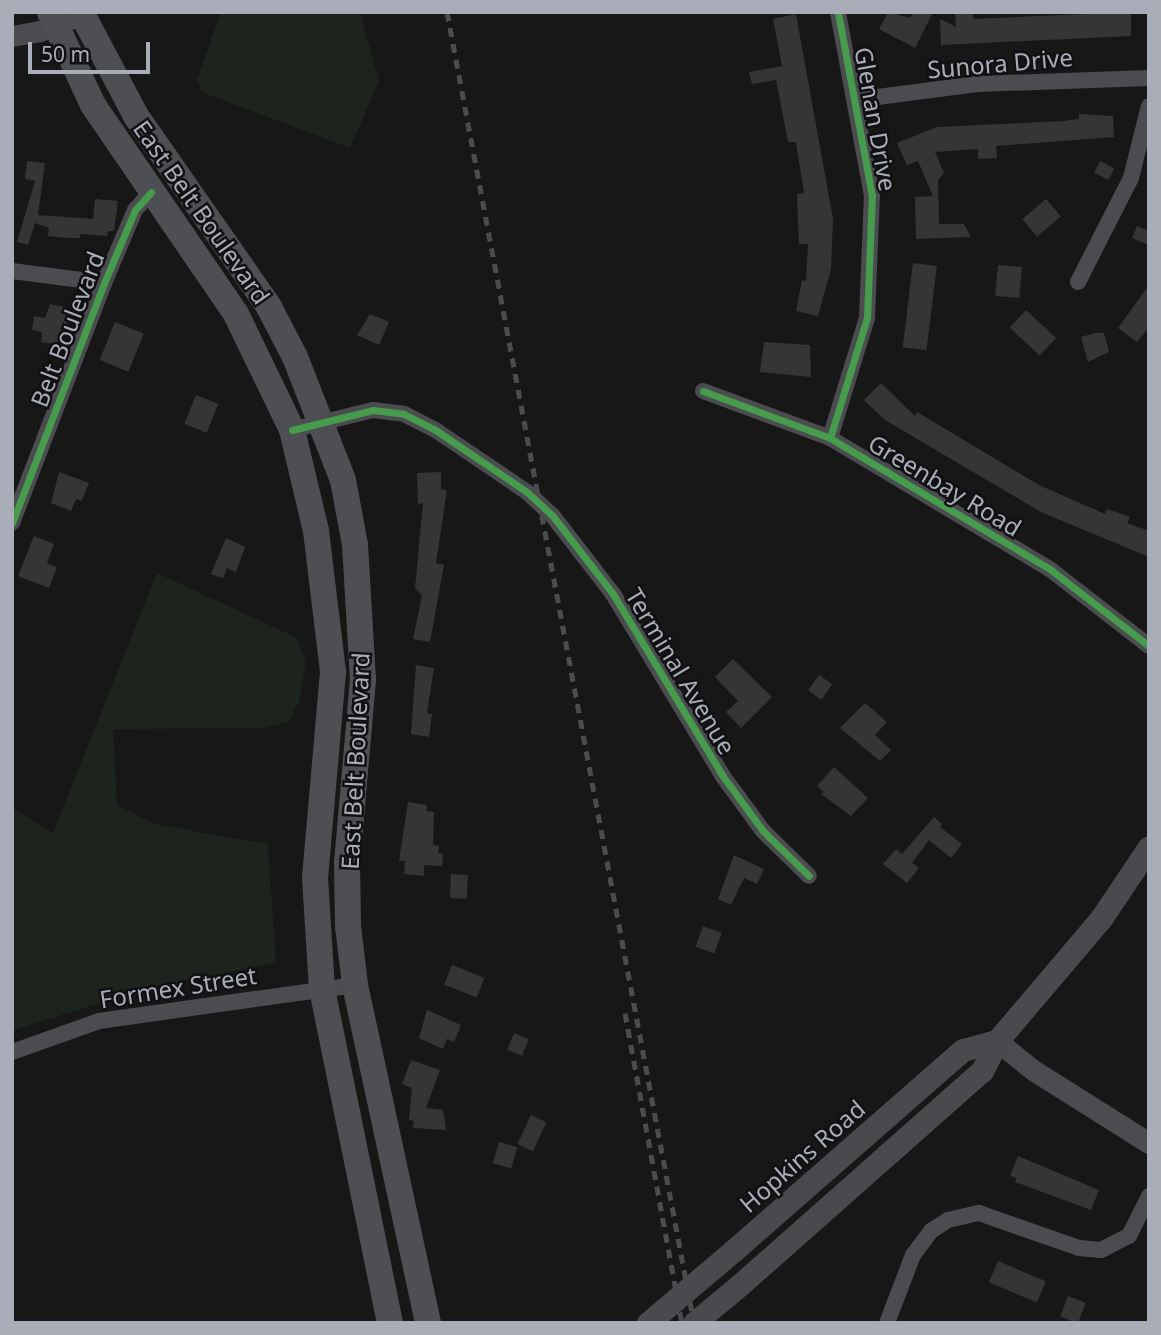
<!DOCTYPE html>
<html>
<head>
<meta charset="utf-8">
<style>
  body { margin:0 }
  #map { position:relative; width:1161px; height:1335px; overflow:hidden; background:#171717; font-family:"Noto Sans",sans-serif }
  div>[style] { position:absolute }
  [style*='--x'] { left:calc(var(--x)*1px); top:calc(var(--y)*1px); width:calc(var(--w)*1px); rotate:calc(var(--a)*1deg) }
  .green>* { inset:0; background:#1d241e }
  .building>* { inset:0; background:#353536; transform-origin:0 0 }
  .minor>* { height:16px; margin:-8px; padding:0 8px; transform-origin:8px; border-radius:8px; background:#4b4c50 }
  .tertiary>* { height:21px; margin:-10.5px; padding:0 10.5px; transform-origin:10.5px; border-radius:10.5px; background:#4b4c50 }
  .secondary>* { height:23px; margin:-11.5px; padding:0 11.5px; transform-origin:11.5px; border-radius:11.5px; background:#4a4a4e }
  .primary>* { height:26px; margin:-13px; padding:0 13px; transform-origin:13px; border-radius:13px; background:#4d4f52 }
  .rail>* { height:5px; margin-top:-2.5px; transform-origin:0; background:repeating-linear-gradient(90deg,#4b4c4f 0 9px,transparent 0 16px) }
  .secondary-bridge>* { height:23px; margin:-11.5px; padding:0 11.5px; transform-origin:11.5px; border-radius:11.5px; background:#4a4a4e }
  .cycleway>* { height:7px; margin:-3.5px; padding:0 3.5px; transform-origin:3.5px; border-radius:3.5px; background:#469c4c }
  span { translate:-50% -50%; white-space:nowrap; text-align:center; line-height:1.15; -webkit-text-stroke:5px #111113; paint-order:stroke }
  .street-label { font-size:24px; color:#a8adb8 }
  .frame { position:absolute; inset:0; border:14px solid #a8adb8; pointer-events:none }
  .scale { position:absolute; left:28px; top:42px; width:122px; height:32px; box-sizing:border-box; border:4px solid #a8adb8; border-top:0; padding-left:9px; font-size:21px; line-height:24px; white-space:nowrap; color:#a8adb8; -webkit-text-stroke:5px #111113; paint-order:stroke }
</style>
</head>
<body>
<div id="map">
  <div class="green">
    <div style="clip-path:polygon(221px 12px,360px 12px,379px 81px,350px 148px,202px 92px,197px 79px)"></div>
    <div style="clip-path:polygon(157px 573px,297px 638px,306px 661px,299px 702px,288px 722px,265px 728px,113px 729px,117px 805px,154px 824px,268px 844px,276px 963px,139px 990px,12px 1031px,12px 808px,53px 833px)"></div>
  </div>
  <div class="building">
    <div style="clip-path:polygon(888px 12px,910px 18px,913px 12px,933px 12px,915px 48px,879px 29px)"></div>
    <div style="clip-path:polygon(955px 12px,973px 12px,973px 19px,1131px 12px,1131px 36px,941px 45px,940px 19px,956px 27px)"></div>
    <div style="clip-path:polygon(796px 14px,833px 219px,831px 269px,818px 316px,796px 311px,802px 280px,806px 281px,808px 244px,799px 244px,797px 194px,804px 193px,796px 142px,788px 142px,776px 80px,752px 84px,749px 72px,782px 66px,773px 19px)"></div>
    <div style="clip-path:polygon(1079px 114px,1113px 116px,1114px 137px,996px 146px,997px 158px,978px 159px,978px 149px,935px 152px,944px 173px,938px 180px,939px 224px,964px 224px,971px 237px,916px 239px,915px 197px,933px 196px,918px 161px,907px 165px,897px 143px,937px 127px,1064px 121px,1079px 119px)"></div>
    <div style="clip-path:polygon(27px 161px,45px 163px,38px 215px,93px 219px,95px 199px,118px 201px,114px 231px,108px 231px,107px 236px,80px 234px,80px 238px,66px 238px,48px 236px,49px 228px,35px 223px,28px 245px,17px 242px,35px 181px,25px 179px)"></div>
    <div style="left:1100px;top:161px;width:16px;height:13px;rotate:27deg"></div>
    <div style="left:1046px;top:199px;width:23px;height:31px;rotate:50deg"></div>
    <div style="clip-path:polygon(1137px 226px,1149px 231px,1149px 245px,1132px 238px)"></div>
    <div style="left:913px;top:263px;width:24px;height:85px;rotate:7deg"></div>
    <div style="left:998px;top:265px;width:24px;height:31px;rotate:5deg"></div>
    <div style="clip-path:polygon(1149px 285px,1149px 327px,1137px 342px,1118px 328px)"></div>
    <div style="clip-path:polygon(50px 304px,66px 307px,69px 313px,62px 345px,41px 342px,42px 332px,32px 330px,34px 316px,45px 318px)"></div>
    <div style="left:1026px;top:310px;width:41px;height:24px;rotate:43deg"></div>
    <div style="clip-path:polygon(370px 314px,389px 322px,379px 345px,357px 335px)"></div>
    <div style="left:115px;top:322px;width:31px;height:41px;rotate:22deg"></div>
    <div style="clip-path:polygon(1095px 333px,1104px 333px,1109px 352px,1088px 362px,1081px 337px)"></div>
    <div style="clip-path:polygon(764px 342px,810px 345px,811px 377px,760px 372px)"></div>
    <div style="clip-path:polygon(881px 383px,915px 416px,917px 412px,1039px 485px,1105px 514px,1107px 509px,1130px 517px,1127px 523px,1149px 531px,1149px 557px,1041px 512px,885px 420px,864px 400px)"></div>
    <div style="left:196px;top:395px;width:24px;height:31px;rotate:22deg"></div>
    <div style="clip-path:polygon(59px 472px,89px 483px,82px 501px,76px 499px,71px 511px,51px 503px)"></div>
    <div style="clip-path:polygon(441px 472px,441px 489px,447px 490px,436px 563px,444px 565px,430px 642px,413px 639px,422px 596px,415px 588px,423px 503px,418px 504px,417px 473px)"></div>
    <div style="clip-path:polygon(34px 536px,54px 544px,47px 563px,57px 567px,49px 588px,18px 576px)"></div>
    <div style="clip-path:polygon(226px 538px,245px 547px,236px 572px,227px 568px,223px 578px,211px 574px)"></div>
    <div style="clip-path:polygon(733px 659px,772px 697px,741px 728px,726px 712px,738px 701px,715px 677px)"></div>
    <div style="clip-path:polygon(416px 665px,434px 668px,427px 713px,432px 714px,429px 737px,411px 734px)"></div>
    <div style="left:819px;top:675px;width:16px;height:19px;rotate:35deg"></div>
    <div style="clip-path:polygon(865px 703px,887px 722px,875px 735px,891px 750px,880px 761px,840px 728px)"></div>
    <div style="clip-path:polygon(834px 767px,868px 798px,851px 816px,821px 794px,824px 792px,817px 786px)"></div>
    <div style="clip-path:polygon(408px 802px,427px 805px,426px 811px,434px 812px,433px 845px,439px 846px,438px 853px,443px 854px,442px 866px,424px 865px,424px 876px,404px 874px,405px 861px,399px 861px)"></div>
    <div style="clip-path:polygon(934px 817px,942px 824px,940px 827px,962px 844px,951px 858px,929px 840px,912px 863px,919px 868px,907px 883px,883px 864px,896px 849px,902px 854px)"></div>
    <div style="clip-path:polygon(734px 855px,764px 869px,757px 884px,744px 878px,731px 905px,718px 899px)"></div>
    <div style="left:451px;top:874px;width:17px;height:24px;rotate:3deg"></div>
    <div style="left:703px;top:926px;width:20px;height:22px;rotate:20deg"></div>
    <div style="left:452px;top:965px;width:35px;height:21px;rotate:22deg"></div>
    <div style="clip-path:polygon(427px 1010px,461px 1025px,454px 1042px,447px 1039px,443px 1049px,419px 1038px)"></div>
    <div style="left:514px;top:1033px;width:16px;height:18px;rotate:22deg"></div>
    <div style="clip-path:polygon(411px 1060px,440px 1070px,426px 1108px,443px 1110px,446px 1130px,413px 1128px,414px 1121px,409px 1120px,412px 1088px,402px 1084px)"></div>
    <div style="left:531px;top:1115px;width:17px;height:32px;rotate:25deg"></div>
    <div style="left:499px;top:1142px;width:19px;height:22px;rotate:16deg"></div>
    <div style="clip-path:polygon(1018px 1156px,1099px 1190px,1091px 1210px,1015px 1182px,1016px 1178px,1010px 1176px)"></div>
    <div style="left:998px;top:1261px;width:52px;height:23px;rotate:23deg"></div>
    <div style="left:1068px;top:1296px;width:19px;height:22px;rotate:21deg"></div>
  </div>
  <div class="minor">
    <div style="--x:855;--y:100;--w:123;--a:-7.5"></div>
    <div style="--x:977;--y:84;--w:172;--a:-2"></div>
    <div style="--x:12;--y:271;--w:93;--a:7.4"></div>
    <div style="--x:1078;--y:282;--w:117;--a:-63"></div>
    <div style="--x:1131;--y:178;--w:74;--a:-76"></div>
    <div style="--x:703;--y:391;--w:135;--a:20.3"></div>
    <div style="--x:830;--y:438;--w:257;--a:30.8"></div>
    <div style="--x:1051;--y:570;--w:124;--a:37.8"></div>
    <div style="--x:292;--y:430;--w:83;--a:-13.9"></div>
    <div style="--x:373;--y:410;--w:31;--a:7"></div>
    <div style="--x:404;--y:414;--w:34;--a:27"></div>
    <div style="--x:434;--y:429;--w:112;--a:34.1"></div>
    <div style="--x:527;--y:492;--w:34;--a:43"></div>
    <div style="--x:552;--y:515;--w:100;--a:52.3"></div>
    <div style="--x:613;--y:594;--w:211;--a:58.9"></div>
    <div style="--x:722;--y:775;--w:69;--a:53.8"></div>
    <div style="--x:763;--y:831;--w:64;--a:44.4"></div>
    <div style="--x:830;--y:438;--w:126;--a:-72.9"></div>
    <div style="--x:867;--y:318;--w:122;--a:-87.7"></div>
    <div style="--x:872;--y:196;--w:187;--a:-100.5"></div>
    <div style="--x:12;--y:523;--w:257;--a:-69"></div>
    <div style="--x:104;--y:283;--w:79;--a:-67"></div>
    <div style="--x:135;--y:210;--w:24;--a:-48"></div>
    <div style="--x:12;--y:1052;--w:92;--a:-19.6"></div>
    <div style="--x:99;--y:1021;--w:259;--a:-8"></div>
    <div style="--x:887;--y:1323;--w:73;--a:-69.1"></div>
    <div style="--x:913;--y:1255;--w:30;--a:-53"></div>
    <div style="--x:931;--y:1231;--w:20;--a:-33"></div>
    <div style="--x:948;--y:1220;--w:32;--a:-13"></div>
    <div style="--x:979;--y:1213;--w:106;--a:19.3"></div>
    <div style="--x:1079;--y:1248;--w:22;--a:5"></div>
    <div style="--x:1101;--y:1250;--w:31;--a:-27"></div>
    <div style="--x:1129;--y:1236;--w:45;--a:-63.4"></div>
  </div>
  <div class="tertiary">
    <div style="--x:12;--y:36;--w:28;--a:-10"></div>
    <div style="--x:40;--y:31;--w:45;--a:-22"></div>
    <div style="--x:997;--y:1041;--w:46;--a:38.9"></div>
    <div style="--x:1033;--y:1070;--w:137;--a:32.2"></div>
  </div>
  <div class="secondary">
    <div style="--x:733;--y:1251;--w:305;--a:-41.2"></div>
    <div style="--x:963;--y:1050;--w:35;--a:-15"></div>
    <div style="--x:742;--y:1283;--w:320;--a:-41.5"></div>
    <div style="--x:982;--y:1071;--w:34;--a:-63"></div>
    <div style="--x:997;--y:1041;--w:162;--a:-49.7"></div>
    <div style="--x:1102;--y:917;--w:84;--a:-56.1"></div>
  </div>
  <div class="primary">
    <div style="--x:50;--y:12;--w:102;--a:65.2"></div>
    <div style="--x:93;--y:105;--w:253;--a:55.6"></div>
    <div style="--x:236;--y:314;--w:129;--a:64.2"></div>
    <div style="--x:292;--y:430;--w:104;--a:76.6"></div>
    <div style="--x:316;--y:531;--w:142;--a:83.1"></div>
    <div style="--x:333;--y:672;--w:207;--a:95"></div>
    <div style="--x:315;--y:878;--w:111;--a:86.4"></div>
    <div style="--x:322;--y:989;--w:341;--a:78.5"></div>
    <div style="--x:81;--y:12;--w:118;--a:62.1"></div>
    <div style="--x:136;--y:116;--w:233;--a:55.1"></div>
    <div style="--x:269;--y:307;--w:56;--a:62.5"></div>
    <div style="--x:295;--y:357;--w:132;--a:68.7"></div>
    <div style="--x:343;--y:480;--w:66;--a:79.5"></div>
    <div style="--x:355;--y:545;--w:135;--a:86.6"></div>
    <div style="--x:363;--y:680;--w:183;--a:95"></div>
    <div style="--x:347;--y:862;--w:64;--a:89.1"></div>
    <div style="--x:348;--y:926;--w:59;--a:83.2"></div>
    <div style="--x:355;--y:985;--w:346;--a:77.8"></div>
  </div>
  <div class="rail">
    <div style="--x:447;--y:12;--w:1334;--a:79.33"></div>
    <div style="--x:625;--y:1013;--w:315;--a:79.6"></div>
  </div>
  <div class="secondary-bridge">
    <div style="--x:648;--y:1323;--w:111;--a:-40.3"></div>
    <div style="--x:694;--y:1323;--w:62;--a:-39.8"></div>
  </div>
  <div class="cycleway">
    <div style="--x:703;--y:391;--w:135;--a:20.3"></div>
    <div style="--x:830;--y:438;--w:257;--a:30.8"></div>
    <div style="--x:1051;--y:570;--w:124;--a:37.8"></div>
    <div style="--x:292;--y:430;--w:83;--a:-13.9"></div>
    <div style="--x:373;--y:410;--w:31;--a:7"></div>
    <div style="--x:404;--y:414;--w:34;--a:27"></div>
    <div style="--x:434;--y:429;--w:112;--a:34.1"></div>
    <div style="--x:527;--y:492;--w:34;--a:43"></div>
    <div style="--x:552;--y:515;--w:100;--a:52.3"></div>
    <div style="--x:613;--y:594;--w:211;--a:58.9"></div>
    <div style="--x:722;--y:775;--w:69;--a:53.8"></div>
    <div style="--x:763;--y:831;--w:64;--a:44.4"></div>
    <div style="--x:830;--y:438;--w:126;--a:-72.9"></div>
    <div style="--x:867;--y:318;--w:122;--a:-87.7"></div>
    <div style="--x:872;--y:196;--w:187;--a:-100.5"></div>
    <div style="--x:12;--y:523;--w:257;--a:-69"></div>
    <div style="--x:104;--y:283;--w:79;--a:-67"></div>
    <div style="--x:135;--y:210;--w:24;--a:-48"></div>
  </div>
  <div class="street-label">
    <span style="left:1000px;top:63px;rotate:-5deg">Sunora Drive</span>
    <span style="left:876px;top:119px;rotate:80deg">Glenan Drive</span>
    <span style="left:202px;top:212px;rotate:55deg">East Belt Boulevard</span>
    <span style="left:67px;top:329px;rotate:-69deg">Belt Boulevard</span>
    <span style="left:945px;top:485px;rotate:31deg">Greenbay Road</span>
    <span style="left:681px;top:671px;rotate:59deg">Terminal Avenue</span>
    <span style="left:355px;top:761px;rotate:-87deg">East Belt Boulevard</span>
    <span style="left:178px;top:987px;rotate:-9deg">Formex Street</span>
    <span style="left:802px;top:1156px;rotate:-41deg">Hopkins Road</span>
  </div>
  <div class="frame"></div>
  <div class="scale">50 m</div>
</div>
</body>
</html>
